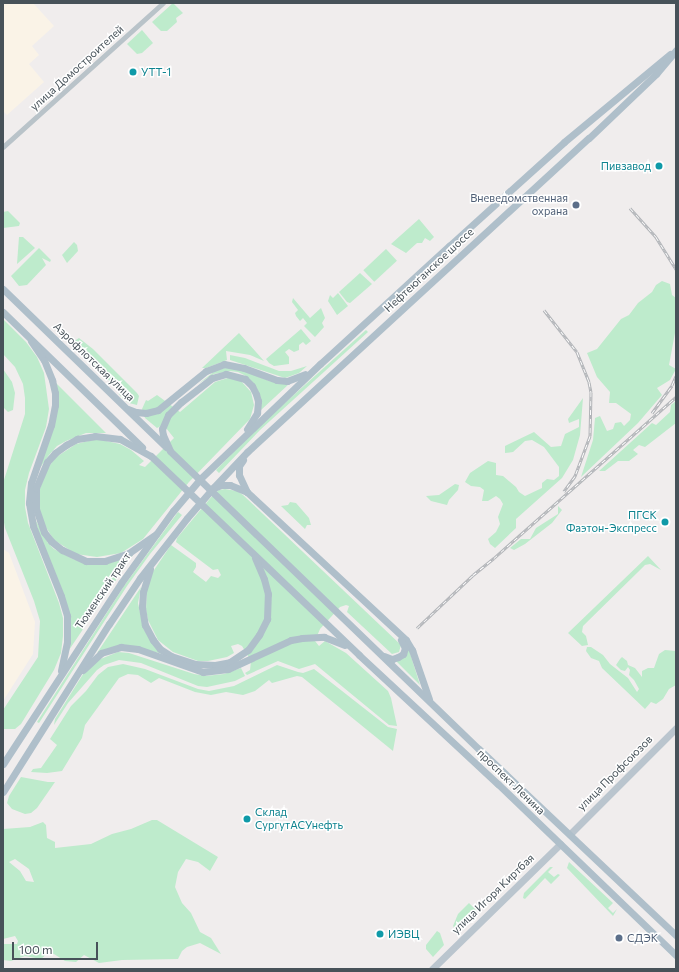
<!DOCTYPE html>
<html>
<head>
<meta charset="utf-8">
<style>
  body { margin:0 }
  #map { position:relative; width:679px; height:972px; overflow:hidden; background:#f0eded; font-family:Commissioner,sans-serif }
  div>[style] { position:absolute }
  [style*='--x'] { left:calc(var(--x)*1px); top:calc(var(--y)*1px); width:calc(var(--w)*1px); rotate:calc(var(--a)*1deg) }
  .commercial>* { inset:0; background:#faf3e7 }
  .green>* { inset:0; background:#beebcc; transform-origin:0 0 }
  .street>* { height:4.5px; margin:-2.25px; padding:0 2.25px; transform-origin:2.25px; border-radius:2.25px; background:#b9c3c9 }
  .secondary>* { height:7px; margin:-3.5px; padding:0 3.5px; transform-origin:3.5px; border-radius:3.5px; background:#bac5ce }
  .primary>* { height:7px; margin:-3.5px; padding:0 3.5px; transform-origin:3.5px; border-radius:3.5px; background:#afbfca }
  .rail>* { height:3px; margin-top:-1.5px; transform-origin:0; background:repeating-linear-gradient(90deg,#fff 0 4.5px,#b0b3b7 0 9px); box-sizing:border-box; border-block:1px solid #b0b3b7 }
  .dots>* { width:11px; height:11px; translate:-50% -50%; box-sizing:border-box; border:2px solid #fff; border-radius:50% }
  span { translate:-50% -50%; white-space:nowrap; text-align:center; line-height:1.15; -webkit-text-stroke:3px #fff; paint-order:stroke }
  .street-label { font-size:11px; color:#475259 }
  .culture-label { font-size:11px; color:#0d838f }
  .left { translate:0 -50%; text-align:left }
  .right { translate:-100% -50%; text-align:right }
  .service-label { font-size:11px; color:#4e5e75 }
  .frame { position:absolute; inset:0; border:4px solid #475259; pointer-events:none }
  .scale { position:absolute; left:12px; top:942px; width:86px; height:18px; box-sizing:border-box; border:2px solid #475259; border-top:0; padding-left:5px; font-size:12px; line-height:14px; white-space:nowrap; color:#475259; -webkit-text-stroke:3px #fff; paint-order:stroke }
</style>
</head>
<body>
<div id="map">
  <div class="commercial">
    <div style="clip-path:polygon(3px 3px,33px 3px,54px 26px,32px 46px,39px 55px,29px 64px,44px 82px,7px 115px,3px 111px)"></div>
    <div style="clip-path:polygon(3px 549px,9px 553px,35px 622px,33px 654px,3px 701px)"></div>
  </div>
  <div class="green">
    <div style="clip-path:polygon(173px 3px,183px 13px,176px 18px,177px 22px,167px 31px,161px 31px,152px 22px)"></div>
    <div style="clip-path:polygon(142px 30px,153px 43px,142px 53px,137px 54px,127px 44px)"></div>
    <div style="clip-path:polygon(8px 211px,20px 223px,19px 226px,3px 228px,3px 212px)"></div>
    <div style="clip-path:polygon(419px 219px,434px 237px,430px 241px,425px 238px,422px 243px,417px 243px,406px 253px,391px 244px)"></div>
    <div style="clip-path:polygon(19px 237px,23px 237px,35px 248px,17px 264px)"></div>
    <div style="clip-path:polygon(74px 242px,77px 245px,78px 251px,67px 263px,62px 255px)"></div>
    <div style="clip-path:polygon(39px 248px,51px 260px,50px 262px,42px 258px,46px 265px,27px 285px,19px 286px,11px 276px)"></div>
    <div style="left:386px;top:249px;width:16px;height:31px;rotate:47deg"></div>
    <div style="clip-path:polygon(360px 273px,372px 284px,350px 303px,347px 302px,339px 292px)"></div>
    <div style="clip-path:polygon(662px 281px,670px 284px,672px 295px,676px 298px,675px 333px,669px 365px,676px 369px,670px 380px,657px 388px,662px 395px,638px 423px,581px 477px,593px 440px,595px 418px,600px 416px,607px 431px,613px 429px,615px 423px,621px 422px,624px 426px,630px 420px,631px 414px,616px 403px,609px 403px,610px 392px,597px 377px,587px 353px,597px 349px,621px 319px,629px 315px,638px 303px,652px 292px,656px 285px)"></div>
    <div style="clip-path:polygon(338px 293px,348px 306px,337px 315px,328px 301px,330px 295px,333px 298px)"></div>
    <div style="clip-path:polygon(293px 298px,310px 318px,321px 308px,325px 318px,322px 323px,324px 327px,315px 337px,304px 326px,307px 323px,303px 318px,300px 321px,296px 316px,295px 313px,298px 310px,292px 302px)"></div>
    <div style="clip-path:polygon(3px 319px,26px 342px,37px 357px,44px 373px,49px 409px,46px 427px,29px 473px,25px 490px,25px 507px,28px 523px,59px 603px,63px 618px,63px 636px,61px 653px,54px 670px,21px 724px,15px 729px,3px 729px,3px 710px,38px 657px,40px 621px,34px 601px,5px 528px,3px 517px,3px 483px,25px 414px,25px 398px,23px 384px,15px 367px,3px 354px)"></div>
    <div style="clip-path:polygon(301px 329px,311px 341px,306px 345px,303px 342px,299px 345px,299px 350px,294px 352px,289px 349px,285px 352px,289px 357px,289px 364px,274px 366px,269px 363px,266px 359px)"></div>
    <div style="clip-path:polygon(366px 330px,368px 332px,260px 430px,219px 473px,216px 470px,257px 428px)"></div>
    <div style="clip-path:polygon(239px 333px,264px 361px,250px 355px,226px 351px,227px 360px,206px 368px,202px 368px)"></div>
    <div style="clip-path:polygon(79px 338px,93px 349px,137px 393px,139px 396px,137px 405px,129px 403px,123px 399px,119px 394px,119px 390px,71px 343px)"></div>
    <div style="clip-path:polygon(230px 355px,245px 358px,279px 371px,291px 371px,307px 366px,299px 373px,285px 378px,230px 360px)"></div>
    <div style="clip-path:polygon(228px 367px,243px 370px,269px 381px,289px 384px,261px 410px,260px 395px,256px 387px,246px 376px,238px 372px,230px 371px,214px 374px,198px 384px,215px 371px)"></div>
    <div style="clip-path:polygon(3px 369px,12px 382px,15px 393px,13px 410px,8px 412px,3px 407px)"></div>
    <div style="clip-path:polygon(228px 378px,241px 381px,251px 392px,254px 405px,250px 419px,189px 482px,143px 539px,121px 553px,97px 557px,76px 554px,54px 540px,42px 521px,38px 500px,40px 488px,48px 468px,55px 458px,76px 444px,97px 439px,120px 444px,131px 450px,144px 461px,139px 465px,145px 467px,174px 438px,166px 428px,161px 426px,157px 428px,145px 418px,142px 409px,146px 400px,148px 401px,157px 395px,180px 412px,215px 382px)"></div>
    <div style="clip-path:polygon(56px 383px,106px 433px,86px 433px,66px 441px,57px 446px,49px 455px,40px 468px,54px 425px)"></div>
    <div style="clip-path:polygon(583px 398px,580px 435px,573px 460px,562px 478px,516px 519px,516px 528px,495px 548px,490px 544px,488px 539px,496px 532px,500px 524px,498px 517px,503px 504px,500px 499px,496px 496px,488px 501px,482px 501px,484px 490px,480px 487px,471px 486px,465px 482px,470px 473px,488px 461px,496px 463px,496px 475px,503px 476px,516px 487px,519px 492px,525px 496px,542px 488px,542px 483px,547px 479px,554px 480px,559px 476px,559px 467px,544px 447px,532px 440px,525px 441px,513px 452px,505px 453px,505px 446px,534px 432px,551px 447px,561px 446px,565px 434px,579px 427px,579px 419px,569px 423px,568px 419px)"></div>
    <div style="clip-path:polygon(676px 401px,676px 423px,645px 447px,639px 445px,633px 450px,638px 454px,629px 461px,618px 461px,605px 471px,599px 471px,652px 423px,656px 425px,670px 412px,671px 405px)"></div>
    <div style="clip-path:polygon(455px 484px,459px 485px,458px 490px,449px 500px,447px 505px,431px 501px,426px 496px,439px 495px)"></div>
    <div style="clip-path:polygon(225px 489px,237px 491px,243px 495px,401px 645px,399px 652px,392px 654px,347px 612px,349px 606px,346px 605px,340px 607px,320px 629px,315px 641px,319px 646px,325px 641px,346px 653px,388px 691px,391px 698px,397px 726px,389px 725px,315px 664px,299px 669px,278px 661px,247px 675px,245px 673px,250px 670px,251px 661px,242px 646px,238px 644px,231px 646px,234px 653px,227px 657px,208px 661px,198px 661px,173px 652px,158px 640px,148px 620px,146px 609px,147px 588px,152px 573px,171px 545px,196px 563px,196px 567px,193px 572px,206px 582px,211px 576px,218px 578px,221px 575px,218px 569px,213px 570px,176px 542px,177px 538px,213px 495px,219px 490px)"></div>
    <div style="clip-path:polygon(290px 502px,296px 503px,309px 518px,311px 525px,307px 525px,305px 529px,281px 506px,288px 505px)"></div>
    <div style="clip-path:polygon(558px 506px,562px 510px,552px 523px,525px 544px,514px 550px,510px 548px,521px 539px,530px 539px,536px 528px,558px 514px)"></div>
    <div style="clip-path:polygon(32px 509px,36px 521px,48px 543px,54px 549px,73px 559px,85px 563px,133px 555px,69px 650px,70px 632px,35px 520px)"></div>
    <div style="clip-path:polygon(178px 512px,182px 515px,150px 554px,127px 586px,39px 723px,37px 722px,124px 586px)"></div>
    <div style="clip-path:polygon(648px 556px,661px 570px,650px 564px,645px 565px,638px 572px,583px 626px,582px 632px,586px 636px,588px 645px,582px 646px,568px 633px)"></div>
    <div style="clip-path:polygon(141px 587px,138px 603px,144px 630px,163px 654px,131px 646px,97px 653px)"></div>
    <div style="clip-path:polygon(408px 647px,420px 685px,396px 661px,403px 657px)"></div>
    <div style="clip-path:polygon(587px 647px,591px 647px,603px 655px,610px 664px,628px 678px,637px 692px,639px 689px,634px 680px,629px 675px,630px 670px,628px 667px,625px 671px,621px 670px,616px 665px,620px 659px,622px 657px,627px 661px,628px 665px,635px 668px,642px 677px,642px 671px,648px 668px,654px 668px,659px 654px,665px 650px,676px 651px,676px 685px,669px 689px,663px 699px,656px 704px,651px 702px,645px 709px,602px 668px,599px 661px,591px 658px,586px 651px)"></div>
    <div style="clip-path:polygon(118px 652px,129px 653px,194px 674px,206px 676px,224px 674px,241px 668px,245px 676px,235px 681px,207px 687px,198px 686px,141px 663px,119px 660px,104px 665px,97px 670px,68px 703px,54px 725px,55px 719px,85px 671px,98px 660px)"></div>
    <div style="clip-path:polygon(123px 664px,145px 669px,198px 689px,209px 691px,234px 686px,277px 665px,298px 672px,303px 673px,314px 669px,388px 727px,397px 729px,393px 751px,302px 677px,297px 676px,272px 683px,269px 680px,255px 691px,243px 695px,226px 692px,211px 695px,195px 692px,159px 678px,151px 683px,138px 675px,128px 674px,119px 678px,85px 725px,82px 738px,62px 771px,47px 773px,31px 772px,33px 769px,41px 768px,57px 745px,50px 739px,71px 706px,86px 691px,98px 675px,108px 667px)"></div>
    <div style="clip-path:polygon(21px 777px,48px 782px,55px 782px,37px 808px,31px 813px,25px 814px,12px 809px,7px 803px,9px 796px)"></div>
    <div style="clip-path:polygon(evenodd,152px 820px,157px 820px,218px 857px,210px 871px,198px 862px,186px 859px,178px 872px,175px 887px,182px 903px,191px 913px,200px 932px,211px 938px,221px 954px,200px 943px,187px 947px,182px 951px,178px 959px,122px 960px,99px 963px,84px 955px,76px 962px,65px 961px,54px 954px,48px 953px,41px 959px,25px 956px,11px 961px,3px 960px,3px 944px,17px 944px,18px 941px,15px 936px,3px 939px,3px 829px,30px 827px,43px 822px,46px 825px,47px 838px,55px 842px,55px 848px,91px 844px,112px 834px,131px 829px,152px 820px,15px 859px,29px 869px,34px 882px,26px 881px,20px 871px,9px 862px,15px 859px)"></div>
    <div style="clip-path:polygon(569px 862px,613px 903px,608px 908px,613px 913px,617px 909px,613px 916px,567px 868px)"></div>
    <div style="clip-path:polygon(550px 867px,553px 867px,548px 872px,554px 877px,558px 874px,560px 875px,551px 884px,545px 878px,525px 899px,523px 898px,524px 893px)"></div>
    <div style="clip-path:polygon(469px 903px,476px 910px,477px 914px,459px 931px,456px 931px,453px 926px,458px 914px)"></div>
    <div style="clip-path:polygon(437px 931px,440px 933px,444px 945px,433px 957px,426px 949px,426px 945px)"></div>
  </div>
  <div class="street">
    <div style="--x:3;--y:147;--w:215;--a:-42"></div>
  </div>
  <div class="secondary">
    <div style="--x:570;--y:834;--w:150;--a:-45"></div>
    <div style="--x:432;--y:969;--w:179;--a:-44.3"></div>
  </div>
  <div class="primary">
    <div style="--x:3;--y:289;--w:227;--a:44.1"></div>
    <div style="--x:3;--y:312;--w:194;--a:44.2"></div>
    <div style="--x:31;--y:341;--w:23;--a:56"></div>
    <div style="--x:44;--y:360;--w:22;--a:68"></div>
    <div style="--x:52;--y:380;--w:13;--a:77"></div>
    <div style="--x:55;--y:393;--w:12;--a:90"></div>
    <div style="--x:55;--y:405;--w:20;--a:101"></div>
    <div style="--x:51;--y:425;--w:61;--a:109"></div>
    <div style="--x:31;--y:483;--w:20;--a:96"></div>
    <div style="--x:29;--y:503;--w:23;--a:80"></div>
    <div style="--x:33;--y:526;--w:75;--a:68.2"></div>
    <div style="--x:61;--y:596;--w:21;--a:73"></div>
    <div style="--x:67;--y:616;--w:26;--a:90"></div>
    <div style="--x:67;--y:642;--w:29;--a:102"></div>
    <div style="--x:128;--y:409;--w:9;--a:21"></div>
    <div style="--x:136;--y:412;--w:10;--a:6"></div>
    <div style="--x:146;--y:413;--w:12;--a:-14"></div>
    <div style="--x:158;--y:410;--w:62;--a:-39.1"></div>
    <div style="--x:206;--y:371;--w:19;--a:-21"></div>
    <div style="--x:224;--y:364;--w:20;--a:11"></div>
    <div style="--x:244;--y:368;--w:35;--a:20"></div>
    <div style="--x:277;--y:380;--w:10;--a:6"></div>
    <div style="--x:287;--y:381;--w:19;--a:-21"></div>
    <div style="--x:247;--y:429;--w:19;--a:-58"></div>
    <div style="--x:257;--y:413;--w:12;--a:-85"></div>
    <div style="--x:258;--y:401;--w:7;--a:-106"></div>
    <div style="--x:256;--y:394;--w:9;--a:-117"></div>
    <div style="--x:252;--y:386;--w:10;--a:-135"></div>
    <div style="--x:245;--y:379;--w:20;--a:-165"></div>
    <div style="--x:226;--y:374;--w:15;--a:164"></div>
    <div style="--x:212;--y:378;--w:39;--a:142"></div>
    <div style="--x:181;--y:402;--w:18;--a:135"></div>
    <div style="--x:168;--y:415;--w:15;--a:113"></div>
    <div style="--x:162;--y:429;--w:6;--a:81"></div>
    <div style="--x:163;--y:435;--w:17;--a:66"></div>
    <div style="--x:170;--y:451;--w:429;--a:44"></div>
    <div style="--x:479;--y:749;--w:271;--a:43.4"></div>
    <div style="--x:243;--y:460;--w:7;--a:124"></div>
    <div style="--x:239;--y:466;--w:9;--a:90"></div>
    <div style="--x:239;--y:475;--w:19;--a:65"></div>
    <div style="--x:247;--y:492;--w:217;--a:42.9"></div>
    <div style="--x:406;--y:640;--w:12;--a:59"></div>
    <div style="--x:412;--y:650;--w:52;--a:70.9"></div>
    <div style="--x:214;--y:488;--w:8;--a:-23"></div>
    <div style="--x:221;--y:485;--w:9;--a:0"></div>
    <div style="--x:230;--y:485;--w:18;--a:22"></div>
    <div style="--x:156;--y:534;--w:33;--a:145"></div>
    <div style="--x:129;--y:553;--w:25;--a:162"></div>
    <div style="--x:105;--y:561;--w:19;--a:180"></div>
    <div style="--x:86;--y:561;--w:26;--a:-155"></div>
    <div style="--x:62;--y:550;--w:14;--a:-141"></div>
    <div style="--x:51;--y:541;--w:11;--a:-128"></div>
    <div style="--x:44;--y:532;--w:24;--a:-109"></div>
    <div style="--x:36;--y:509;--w:21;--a:-90"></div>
    <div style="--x:36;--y:488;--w:28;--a:-67"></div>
    <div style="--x:47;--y:462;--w:12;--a:-48"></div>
    <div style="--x:55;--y:453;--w:14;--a:-36"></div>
    <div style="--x:66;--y:445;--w:13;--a:-29"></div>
    <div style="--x:77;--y:439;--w:18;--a:-9"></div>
    <div style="--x:95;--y:436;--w:25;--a:7"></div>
    <div style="--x:120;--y:439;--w:35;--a:29"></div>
    <div style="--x:151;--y:456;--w:288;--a:43.7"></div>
    <div style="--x:359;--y:655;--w:190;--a:42.9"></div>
    <div style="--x:498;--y:784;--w:247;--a:43.9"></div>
    <div style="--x:150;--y:569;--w:24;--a:107"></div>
    <div style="--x:143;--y:592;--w:15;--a:94"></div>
    <div style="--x:142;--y:607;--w:18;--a:81"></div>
    <div style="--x:145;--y:625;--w:17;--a:62"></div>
    <div style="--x:153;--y:640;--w:11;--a:52"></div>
    <div style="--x:160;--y:649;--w:13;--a:32"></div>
    <div style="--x:171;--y:656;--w:25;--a:18"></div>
    <div style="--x:195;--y:664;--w:20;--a:3"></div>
    <div style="--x:215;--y:665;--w:15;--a:-11"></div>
    <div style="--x:230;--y:662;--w:22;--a:-34"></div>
    <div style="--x:248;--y:650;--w:19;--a:-54"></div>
    <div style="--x:259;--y:635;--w:18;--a:-63"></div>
    <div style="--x:267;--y:619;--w:25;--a:-88"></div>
    <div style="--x:268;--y:594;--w:16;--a:-105"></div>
    <div style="--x:264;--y:579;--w:23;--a:-113"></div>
    <div style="--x:384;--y:656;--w:9;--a:21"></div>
    <div style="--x:392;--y:659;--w:6;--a:-18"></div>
    <div style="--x:398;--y:657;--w:6;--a:-31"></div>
    <div style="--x:403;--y:654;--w:6;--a:-72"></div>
    <div style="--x:405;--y:648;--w:9;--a:-117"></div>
    <div style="--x:83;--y:670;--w:25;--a:-43"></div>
    <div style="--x:101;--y:653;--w:21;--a:-17"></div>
    <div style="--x:121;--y:647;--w:17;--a:7"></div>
    <div style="--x:138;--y:649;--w:69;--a:19.5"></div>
    <div style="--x:203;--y:672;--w:25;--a:-7"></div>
    <div style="--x:228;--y:669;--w:69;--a:-24.7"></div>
    <div style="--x:291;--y:640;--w:11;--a:-10"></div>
    <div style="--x:302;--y:638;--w:22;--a:-3"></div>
    <div style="--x:324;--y:637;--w:22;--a:21"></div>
    <div style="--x:3;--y:764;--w:216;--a:-56.9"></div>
    <div style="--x:121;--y:583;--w:89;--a:-54.2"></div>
    <div style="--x:173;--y:511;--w:43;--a:-49.7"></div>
    <div style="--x:201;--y:478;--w:165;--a:-43.8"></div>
    <div style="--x:320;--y:364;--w:175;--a:-42.5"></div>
    <div style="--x:449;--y:246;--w:155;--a:-42.1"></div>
    <div style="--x:564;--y:142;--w:138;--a:-39.7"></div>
    <div style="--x:3;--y:792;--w:199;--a:-57.8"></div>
    <div style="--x:109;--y:624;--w:55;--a:-56"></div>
    <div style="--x:140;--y:578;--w:76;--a:-51.9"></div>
    <div style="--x:187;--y:518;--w:40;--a:-49"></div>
    <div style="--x:213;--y:488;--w:50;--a:-46.6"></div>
    <div style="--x:247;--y:452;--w:464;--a:-42.6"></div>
    <div style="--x:589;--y:138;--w:93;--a:-43.7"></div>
    <div style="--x:656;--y:74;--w:31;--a:-50"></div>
  </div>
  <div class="rail">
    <div style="--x:630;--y:208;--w:39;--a:48"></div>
    <div style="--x:656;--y:237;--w:38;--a:58"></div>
    <div style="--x:544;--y:310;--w:53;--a:51.8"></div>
    <div style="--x:577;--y:352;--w:32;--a:68"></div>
    <div style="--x:589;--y:382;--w:10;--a:79"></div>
    <div style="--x:591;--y:392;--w:44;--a:91.3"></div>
    <div style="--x:590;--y:436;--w:43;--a:110.6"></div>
    <div style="--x:575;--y:476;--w:19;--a:126"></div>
    <div style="--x:652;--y:413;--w:34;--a:-54"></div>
    <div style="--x:672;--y:385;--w:10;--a:-66"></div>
    <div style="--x:417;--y:628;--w:77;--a:-43.4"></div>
    <div style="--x:473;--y:575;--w:27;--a:-39"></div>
    <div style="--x:494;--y:558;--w:243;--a:-41.5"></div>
  </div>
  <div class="dots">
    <div style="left:133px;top:72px;background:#0f9aa8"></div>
    <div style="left:659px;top:166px;background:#0f9aa8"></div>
    <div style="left:576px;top:205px;background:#5c6f8a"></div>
    <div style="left:665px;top:522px;background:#0f9aa8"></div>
    <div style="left:247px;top:819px;background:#0f9aa8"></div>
    <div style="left:380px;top:934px;background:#0f9aa8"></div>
    <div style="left:619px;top:938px;background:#5c6f8a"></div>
  </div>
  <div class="street-label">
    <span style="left:77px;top:68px;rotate:-42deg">улица Домостроителей</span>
    <span style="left:429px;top:270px;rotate:-43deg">Нефтеюганское шоссе</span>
    <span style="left:94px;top:362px;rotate:44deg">Аэрофлотская улица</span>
    <span style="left:103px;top:591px;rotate:-56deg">Тюменский тракт</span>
    <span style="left:615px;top:773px;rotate:-45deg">улица Профсоюзов</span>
    <span style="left:511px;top:782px;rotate:44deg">проспект Ленина</span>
    <span style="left:493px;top:894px;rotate:-44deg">улица Игоря Киртбая</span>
  </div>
  <div class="culture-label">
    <span class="left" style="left:141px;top:72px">УТТ-1</span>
    <span class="right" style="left:651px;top:166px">Пивзавод</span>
    <span class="right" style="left:657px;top:522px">ПГСК<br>Фаэтон-Экспресс</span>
    <span class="left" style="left:255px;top:819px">Склад<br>СургутАСУнефть</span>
    <span class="left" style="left:388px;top:934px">ИЭВЦ</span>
  </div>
  <div class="service-label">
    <span class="right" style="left:568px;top:205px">Вневедомственная<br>охрана</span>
    <span class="left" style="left:627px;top:938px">СДЭК</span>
  </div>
  <div class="frame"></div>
  <div class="scale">100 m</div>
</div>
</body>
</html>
